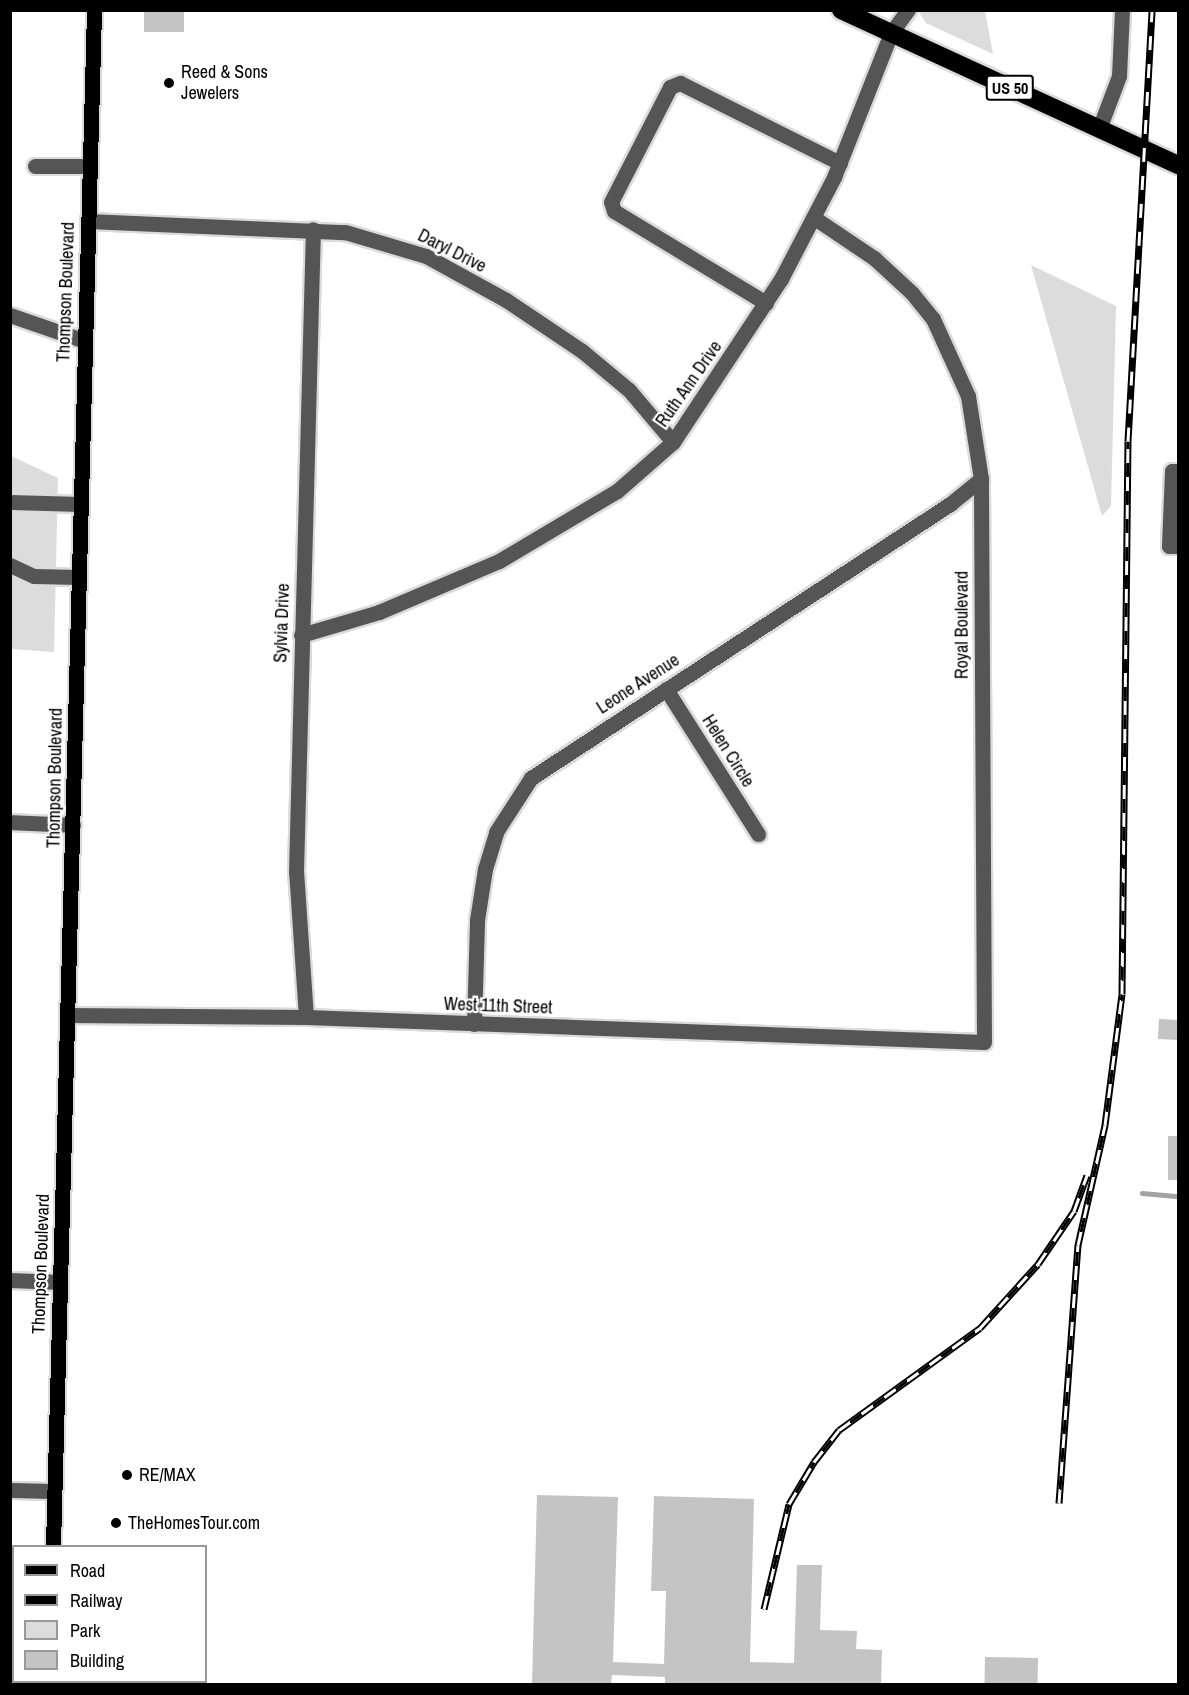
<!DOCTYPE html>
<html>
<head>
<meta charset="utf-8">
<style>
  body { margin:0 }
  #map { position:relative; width:1189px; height:1695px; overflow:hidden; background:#fff; font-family:"Archivo Narrow",sans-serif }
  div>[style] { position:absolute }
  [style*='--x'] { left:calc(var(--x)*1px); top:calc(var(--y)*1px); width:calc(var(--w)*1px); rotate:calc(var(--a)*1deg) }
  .green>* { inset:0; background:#dcdcdc }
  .stream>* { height:4.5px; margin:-2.25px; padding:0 2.25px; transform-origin:2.25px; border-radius:2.25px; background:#a3a3a3 }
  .building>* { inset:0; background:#c4c4c4; transform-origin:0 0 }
  .roads { filter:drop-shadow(2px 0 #dbdbdb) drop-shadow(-2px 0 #dbdbdb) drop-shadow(0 2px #dbdbdb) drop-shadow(0 -2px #dbdbdb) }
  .minor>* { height:15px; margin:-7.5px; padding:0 7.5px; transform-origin:7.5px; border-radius:7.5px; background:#555 }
  .major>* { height:15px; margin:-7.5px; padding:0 7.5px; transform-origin:7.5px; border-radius:7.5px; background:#000 }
  .highway>* { height:18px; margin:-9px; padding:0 9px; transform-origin:9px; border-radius:9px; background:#000 }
  .rail>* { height:7px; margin-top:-3.5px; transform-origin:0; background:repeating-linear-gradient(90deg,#fff 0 14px,#000 0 28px); box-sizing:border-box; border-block:2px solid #000 }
  .dots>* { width:16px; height:16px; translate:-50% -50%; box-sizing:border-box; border:3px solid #fff; border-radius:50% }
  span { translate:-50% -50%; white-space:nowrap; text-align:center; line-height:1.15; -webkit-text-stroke:4.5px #fff; paint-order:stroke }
  .shield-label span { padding:2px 4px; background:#fff; border:2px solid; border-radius:4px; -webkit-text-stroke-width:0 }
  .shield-label { font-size:16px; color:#000; font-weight:700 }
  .poi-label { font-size:18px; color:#000 }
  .left { translate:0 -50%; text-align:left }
  .street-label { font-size:18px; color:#000 }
  .frame { position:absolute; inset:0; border:12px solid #000; pointer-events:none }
  .legend { position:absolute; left:12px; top:1545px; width:195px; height:138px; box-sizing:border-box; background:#fff; border:2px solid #999; margin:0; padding:8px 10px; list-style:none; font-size:18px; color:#000 }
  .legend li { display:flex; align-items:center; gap:12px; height:30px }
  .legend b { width:30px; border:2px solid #999 }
</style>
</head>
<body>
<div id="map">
  <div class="green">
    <div style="clip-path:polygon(918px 11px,985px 11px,993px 54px,926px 23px)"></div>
    <div style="clip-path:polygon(1031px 265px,1116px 306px,1111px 506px,1102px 516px)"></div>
    <div style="clip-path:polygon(11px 456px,58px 478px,54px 652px,11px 649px)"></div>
  </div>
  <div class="stream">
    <div style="--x:1142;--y:1193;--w:36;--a:5"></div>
  </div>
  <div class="building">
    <div style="left:144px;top:10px;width:40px;height:22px"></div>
    <div style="left:1159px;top:1019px;width:20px;height:20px;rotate:3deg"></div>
    <div style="left:1168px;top:1136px;width:11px;height:44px"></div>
    <div style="clip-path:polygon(537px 1495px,618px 1497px,613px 1662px,664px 1664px,666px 1591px,651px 1591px,654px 1496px,754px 1499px,750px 1662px,794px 1663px,797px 1565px,822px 1565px,820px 1630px,857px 1631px,856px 1649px,882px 1650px,881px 1684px,665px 1684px,665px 1677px,612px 1675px,611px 1684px,532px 1684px)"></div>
    <div style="left:985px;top:1657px;width:53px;height:27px;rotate:1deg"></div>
  </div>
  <div class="roads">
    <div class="minor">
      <div style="--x:1099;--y:129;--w:57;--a:-69.3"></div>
      <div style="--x:1119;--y:76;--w:66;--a:-87.4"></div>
      <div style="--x:35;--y:166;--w:55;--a:0"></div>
      <div style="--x:88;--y:221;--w:257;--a:2.5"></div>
      <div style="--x:345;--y:232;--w:84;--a:16.5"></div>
      <div style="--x:426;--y:256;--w:91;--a:28.8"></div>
      <div style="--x:506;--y:300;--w:92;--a:33.9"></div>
      <div style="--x:582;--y:351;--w:61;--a:39.7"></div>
      <div style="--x:629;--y:390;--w:68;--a:49.8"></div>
      <div style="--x:766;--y:303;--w:178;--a:-148.8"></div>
      <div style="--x:614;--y:211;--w:9;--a:-108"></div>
      <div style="--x:611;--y:202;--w:129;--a:-62.8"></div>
      <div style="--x:670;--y:87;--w:11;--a:-22"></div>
      <div style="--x:680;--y:83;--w:179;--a:26.6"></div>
      <div style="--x:10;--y:315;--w:79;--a:19.1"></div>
      <div style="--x:1178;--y:471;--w:6;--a:180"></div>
      <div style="--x:1172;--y:471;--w:75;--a:92.3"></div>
      <div style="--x:1169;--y:546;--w:9;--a:0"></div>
      <div style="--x:10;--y:502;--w:71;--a:1.6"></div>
      <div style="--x:10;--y:565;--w:26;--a:25"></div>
      <div style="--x:34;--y:576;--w:45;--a:1.3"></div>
      <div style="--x:301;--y:635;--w:81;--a:-16.4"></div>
      <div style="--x:379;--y:612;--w:130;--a:-23"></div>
      <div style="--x:499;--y:561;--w:137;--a:-30.7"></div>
      <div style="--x:617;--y:491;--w:74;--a:-41.2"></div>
      <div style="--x:673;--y:442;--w:196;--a:-56.5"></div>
      <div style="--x:781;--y:279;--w:115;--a:-62.5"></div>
      <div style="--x:834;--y:177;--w:155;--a:-68.4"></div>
      <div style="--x:891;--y:33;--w:29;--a:-54"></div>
      <div style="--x:666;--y:689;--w:172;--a:57.6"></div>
      <div style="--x:10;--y:822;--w:63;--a:2.7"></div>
      <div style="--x:67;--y:1015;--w:239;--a:0.5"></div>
      <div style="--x:306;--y:1017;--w:678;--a:2.11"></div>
      <div style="--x:984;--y:1042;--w:563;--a:-90.31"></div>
      <div style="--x:981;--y:479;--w:84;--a:-98.9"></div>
      <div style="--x:968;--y:396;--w:85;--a:-114.4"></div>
      <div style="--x:933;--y:319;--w:33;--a:-129"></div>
      <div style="--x:912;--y:293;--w:52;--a:-137.4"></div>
      <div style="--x:874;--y:258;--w:73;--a:-146.1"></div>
      <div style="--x:306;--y:1017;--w:145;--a:-93.9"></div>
      <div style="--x:296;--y:872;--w:643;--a:-88.49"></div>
      <div style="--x:474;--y:1024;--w:104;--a:-88.3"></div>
      <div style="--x:477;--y:920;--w:52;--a:-81.1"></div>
      <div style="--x:485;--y:869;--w:39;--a:-73"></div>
      <div style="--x:496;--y:832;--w:64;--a:-57.1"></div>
      <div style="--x:531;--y:778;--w:501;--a:-33.18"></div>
      <div style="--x:950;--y:504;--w:40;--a:-39"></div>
      <div style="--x:10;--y:1280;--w:50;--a:2.3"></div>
      <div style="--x:10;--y:1490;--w:44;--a:1.3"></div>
    </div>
    <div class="major">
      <div style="--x:53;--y:1546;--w:1537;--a:-88.47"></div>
      <div style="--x:50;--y:1684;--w:2;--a:-63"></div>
    </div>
    <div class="highway">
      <div style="--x:841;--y:10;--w:371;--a:24.7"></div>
    </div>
  </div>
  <div class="rail">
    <div style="--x:1059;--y:1503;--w:259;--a:-85.8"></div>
    <div style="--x:1078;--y:1245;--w:123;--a:-77.3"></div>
    <div style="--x:1105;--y:1125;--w:132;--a:-82.6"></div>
    <div style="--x:1122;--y:994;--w:553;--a:-89.38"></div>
    <div style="--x:1128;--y:441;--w:432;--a:-86.8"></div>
    <div style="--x:764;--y:1609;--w:108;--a:-76.6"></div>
    <div style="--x:789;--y:1504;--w:49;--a:-59.2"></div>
    <div style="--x:814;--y:1462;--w:41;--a:-52"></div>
    <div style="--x:839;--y:1430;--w:174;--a:-35.9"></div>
    <div style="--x:980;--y:1328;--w:86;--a:-47.8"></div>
    <div style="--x:1038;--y:1264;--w:64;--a:-55.8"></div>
    <div style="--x:1074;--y:1211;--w:38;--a:-70"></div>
  </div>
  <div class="dots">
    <div style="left:169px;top:83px;background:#000"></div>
    <div style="left:127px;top:1475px;background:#000"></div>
    <div style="left:116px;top:1523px;background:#000"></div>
  </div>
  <div class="shield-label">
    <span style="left:1010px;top:88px">US 50</span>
  </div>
  <div class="poi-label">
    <span class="left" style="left:181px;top:83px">Reed &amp; Sons<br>Jewelers</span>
    <span class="left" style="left:139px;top:1475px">RE/MAX</span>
    <span class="left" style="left:128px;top:1523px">TheHomesTour.com</span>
  </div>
  <div class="street-label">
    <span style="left:452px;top:251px;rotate:27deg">Daryl Drive</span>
    <span style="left:66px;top:292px;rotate:-88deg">Thompson Boulevard</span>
    <span style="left:689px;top:384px;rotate:-55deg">Ruth Ann Drive</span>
    <span style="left:282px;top:623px;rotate:-88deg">Sylvia Drive</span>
    <span style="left:962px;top:625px;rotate:-90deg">Royal Boulevard</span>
    <span style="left:638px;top:684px;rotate:-33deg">Leone Avenue</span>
    <span style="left:728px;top:751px;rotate:58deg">Helen Circle</span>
    <span style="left:55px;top:778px;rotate:-89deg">Thompson Boulevard</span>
    <span style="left:498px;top:1006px;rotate:2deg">West 11th Street</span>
    <span style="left:41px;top:1264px;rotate:-88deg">Thompson Boulevard</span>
  </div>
  <div class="frame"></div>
  <ul class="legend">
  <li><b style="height:8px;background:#000"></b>Road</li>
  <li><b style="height:8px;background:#000"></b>Railway</li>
  <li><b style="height:16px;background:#dcdcdc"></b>Park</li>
  <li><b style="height:16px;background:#c4c4c4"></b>Building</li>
  </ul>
</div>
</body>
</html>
